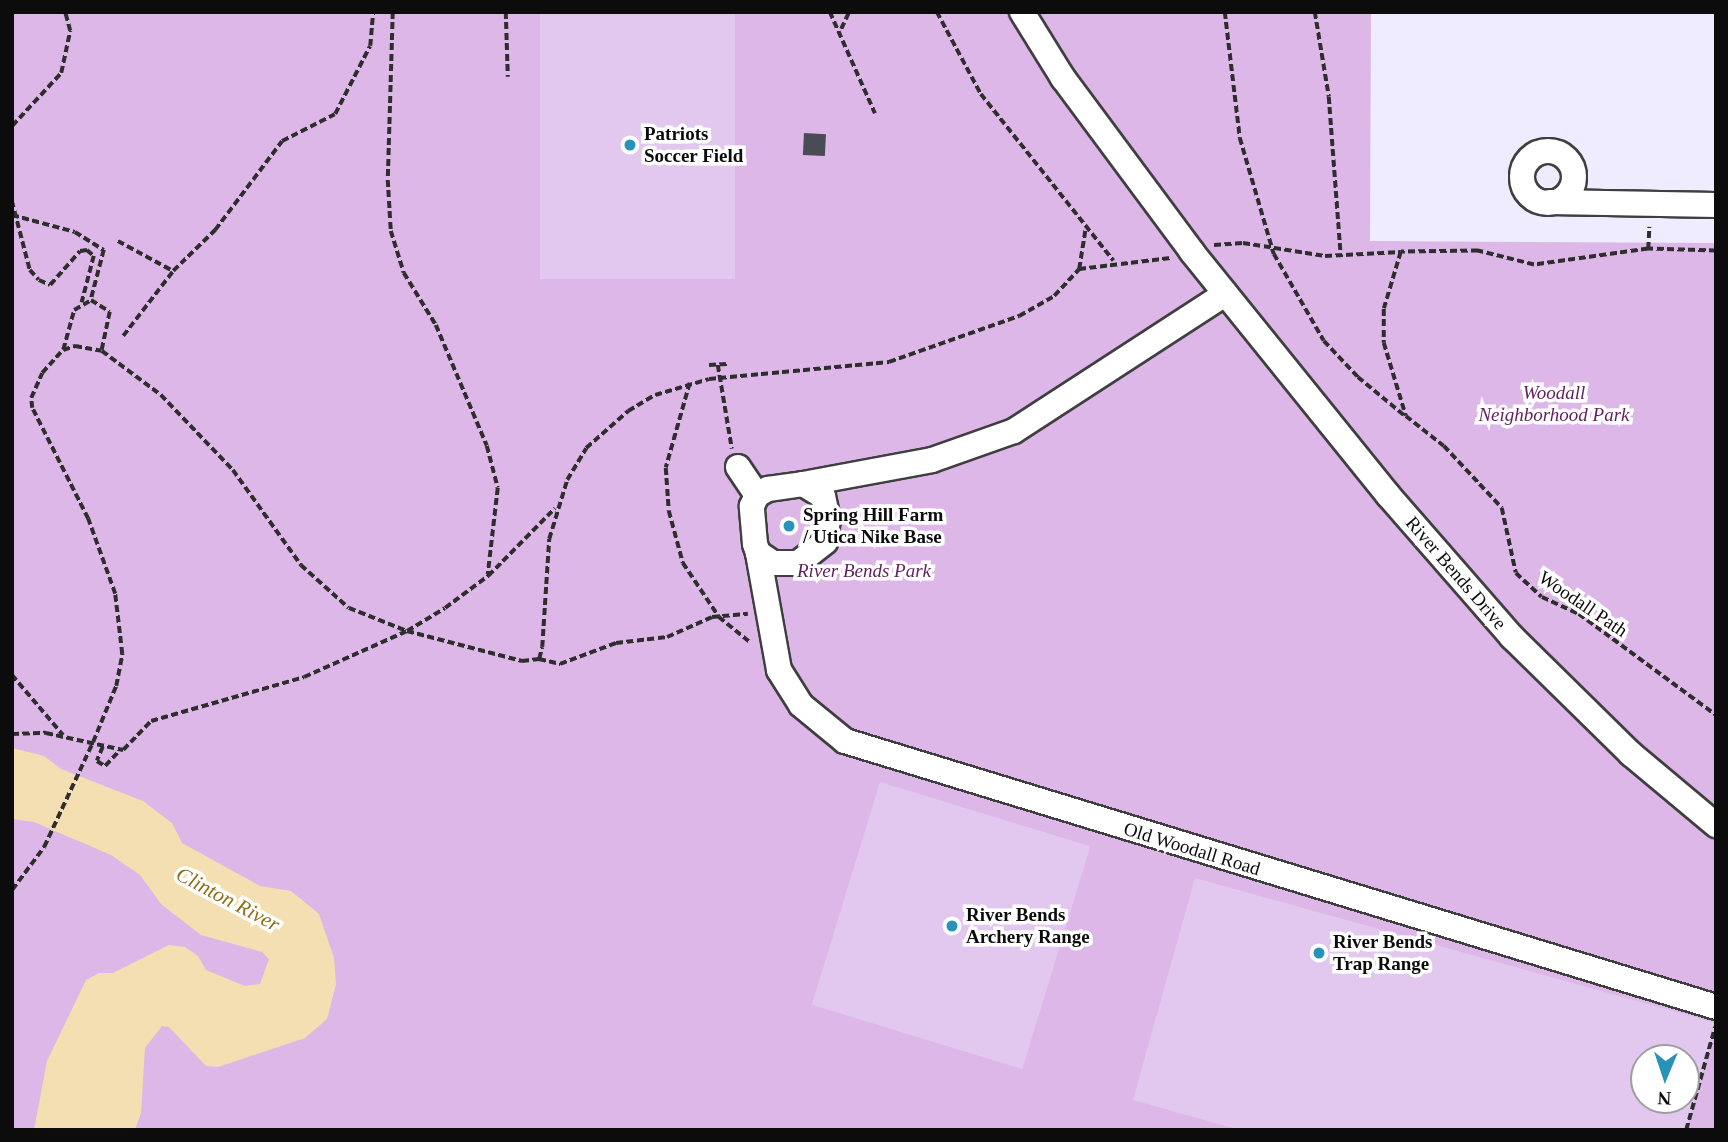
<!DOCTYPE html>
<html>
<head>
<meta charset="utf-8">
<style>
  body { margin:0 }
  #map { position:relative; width:1728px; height:1142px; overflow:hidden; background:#eeecfe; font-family:"Times New Roman",serif }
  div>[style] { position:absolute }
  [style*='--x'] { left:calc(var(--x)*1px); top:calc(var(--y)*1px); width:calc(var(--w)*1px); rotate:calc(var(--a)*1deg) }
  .green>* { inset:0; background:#ddb7e7 }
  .pitch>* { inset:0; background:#e2c8ef; transform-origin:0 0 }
  .water>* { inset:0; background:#f4dfb2 }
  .building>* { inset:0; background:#494c54; transform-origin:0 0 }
  .path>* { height:3.5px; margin-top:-1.75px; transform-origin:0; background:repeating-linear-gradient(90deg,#2e2e2e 0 7px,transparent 0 10.5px) }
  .roads { filter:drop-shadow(2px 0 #3f3f3f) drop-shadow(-2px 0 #3f3f3f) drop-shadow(0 2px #3f3f3f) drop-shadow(0 -2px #3f3f3f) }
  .minor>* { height:24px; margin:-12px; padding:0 12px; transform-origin:12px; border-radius:12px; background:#fff }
  .minor>.ring { margin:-12px; padding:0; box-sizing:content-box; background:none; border:24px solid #fff; border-radius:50% }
  .dots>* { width:19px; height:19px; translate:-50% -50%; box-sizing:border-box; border:4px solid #fff; border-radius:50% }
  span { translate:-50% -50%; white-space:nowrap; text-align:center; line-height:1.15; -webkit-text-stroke:7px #fff; paint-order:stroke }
  .poi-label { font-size:19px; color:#0c0c0c; font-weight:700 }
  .left { translate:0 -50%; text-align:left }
  .park-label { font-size:19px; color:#611f5b; font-style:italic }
  .street-label { font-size:19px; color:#0c0c0c }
  .water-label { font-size:21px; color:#8c6f18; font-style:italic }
  .frame { position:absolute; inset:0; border:14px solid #0c0c0c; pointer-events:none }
  .north { position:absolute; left:1630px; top:1044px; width:70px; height:70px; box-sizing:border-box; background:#fff; border:2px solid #9e9e9e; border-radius:50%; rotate:182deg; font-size:19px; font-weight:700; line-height:28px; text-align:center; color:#0c0c0c }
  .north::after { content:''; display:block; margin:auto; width:24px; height:32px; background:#2892b8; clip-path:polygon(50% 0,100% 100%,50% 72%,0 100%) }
</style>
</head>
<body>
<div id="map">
  <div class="green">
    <div style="clip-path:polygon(evenodd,12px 12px,1371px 12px,1370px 241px,1716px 243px,1716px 1130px,12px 1130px,12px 12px,1644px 1058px,1686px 1058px,1686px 1100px,1644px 1100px,1644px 1058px)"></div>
  </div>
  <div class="pitch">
    <div style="left:540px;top:12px;width:195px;height:267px"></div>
    <div style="left:880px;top:782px;width:220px;height:233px;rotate:17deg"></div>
    <div style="clip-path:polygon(evenodd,1195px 878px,1716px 1023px,1686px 1130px,1240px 1130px,1133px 1100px,1195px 878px,1644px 1058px,1686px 1058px,1686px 1100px,1644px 1100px,1644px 1058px)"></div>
  </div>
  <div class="water">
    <div style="clip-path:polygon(12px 748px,44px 756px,61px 769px,143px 801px,172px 823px,182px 843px,260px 886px,291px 891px,319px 914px,334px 958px,336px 984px,327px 1019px,305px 1038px,218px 1067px,206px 1066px,169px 1027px,162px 1026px,145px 1048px,141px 1113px,135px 1130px,34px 1130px,47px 1061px,86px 980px,99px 973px,113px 973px,169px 945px,185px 947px,198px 956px,206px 970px,245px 986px,260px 984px,269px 959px,262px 952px,201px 935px,161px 904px,140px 875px,111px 855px,34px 822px,12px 819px)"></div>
  </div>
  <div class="building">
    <div style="left:804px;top:133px;width:22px;height:22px;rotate:3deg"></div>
  </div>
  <div class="path">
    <div style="--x:393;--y:12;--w:168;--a:91.7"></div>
    <div style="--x:388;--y:180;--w:51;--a:86.6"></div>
    <div style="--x:391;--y:231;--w:44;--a:72.8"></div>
    <div style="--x:404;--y:273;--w:61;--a:58.4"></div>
    <div style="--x:436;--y:325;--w:131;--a:67.1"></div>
    <div style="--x:487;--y:446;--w:43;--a:75.3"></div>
    <div style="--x:498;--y:488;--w:87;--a:96.6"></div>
    <div style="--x:506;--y:12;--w:65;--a:88.2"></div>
    <div style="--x:830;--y:12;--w:111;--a:66"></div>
    <div style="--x:937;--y:12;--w:93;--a:61.8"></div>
    <div style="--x:981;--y:94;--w:213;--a:51.5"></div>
    <div style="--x:1225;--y:12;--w:127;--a:83.2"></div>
    <div style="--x:1240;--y:138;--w:121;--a:73.7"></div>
    <div style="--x:1274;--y:254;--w:100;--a:60.1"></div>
    <div style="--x:1324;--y:341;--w:50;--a:46.6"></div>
    <div style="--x:1358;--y:377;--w:60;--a:39.6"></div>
    <div style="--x:1315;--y:12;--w:86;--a:80.6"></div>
    <div style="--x:1329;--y:97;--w:159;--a:85.7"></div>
    <div style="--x:841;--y:29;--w:19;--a:-65"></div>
    <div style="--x:12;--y:126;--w:72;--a:-47.2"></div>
    <div style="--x:61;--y:73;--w:43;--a:-77.9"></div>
    <div style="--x:70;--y:31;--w:20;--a:-105"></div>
    <div style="--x:12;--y:201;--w:71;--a:75.4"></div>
    <div style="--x:30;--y:270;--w:13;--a:48"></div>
    <div style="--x:39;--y:280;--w:12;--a:24"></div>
    <div style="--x:50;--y:285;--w:45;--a:-48.6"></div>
    <div style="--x:80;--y:251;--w:7;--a:-8"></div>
    <div style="--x:87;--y:250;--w:9;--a:41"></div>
    <div style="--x:94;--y:256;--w:48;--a:104.6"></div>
    <div style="--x:12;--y:215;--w:65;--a:15.1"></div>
    <div style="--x:75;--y:232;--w:34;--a:32"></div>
    <div style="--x:104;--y:250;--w:52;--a:104.6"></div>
    <div style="--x:118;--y:241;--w:63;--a:28.6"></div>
    <div style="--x:1214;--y:245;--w:29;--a:-4"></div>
    <div style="--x:1243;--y:243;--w:83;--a:9"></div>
    <div style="--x:1325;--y:256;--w:76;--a:-3"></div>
    <div style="--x:1648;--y:249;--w:22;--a:-87"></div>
    <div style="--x:1716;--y:251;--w:68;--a:-178.3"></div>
    <div style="--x:1648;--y:249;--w:115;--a:172"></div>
    <div style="--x:1534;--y:265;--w:58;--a:-166"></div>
    <div style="--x:1478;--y:251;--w:77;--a:179.3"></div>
    <div style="--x:1401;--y:252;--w:59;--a:106.6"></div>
    <div style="--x:1384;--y:309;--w:34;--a:90"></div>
    <div style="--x:1384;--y:343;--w:76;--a:73.2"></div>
    <div style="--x:1406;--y:416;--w:48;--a:38.3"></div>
    <div style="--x:1444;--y:446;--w:85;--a:46.9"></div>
    <div style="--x:1502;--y:508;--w:66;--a:77.8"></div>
    <div style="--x:1516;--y:573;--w:35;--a:43"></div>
    <div style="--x:1542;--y:597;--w:41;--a:24.7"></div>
    <div style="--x:1579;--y:614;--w:170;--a:36.4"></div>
    <div style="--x:1079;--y:269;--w:39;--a:-81"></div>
    <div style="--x:123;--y:336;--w:82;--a:-52.4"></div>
    <div style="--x:173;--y:271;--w:59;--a:-44.3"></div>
    <div style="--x:215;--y:230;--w:111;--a:-53"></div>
    <div style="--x:282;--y:141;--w:59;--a:-27"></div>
    <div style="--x:335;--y:114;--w:76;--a:-62.8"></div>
    <div style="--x:370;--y:46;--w:34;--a:-85"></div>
    <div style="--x:63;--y:350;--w:41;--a:-74.6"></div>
    <div style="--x:74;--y:310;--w:20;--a:-30"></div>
    <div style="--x:91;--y:300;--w:22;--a:32"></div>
    <div style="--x:110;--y:312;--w:40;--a:102"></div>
    <div style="--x:709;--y:365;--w:18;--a:-3"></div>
    <div style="--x:718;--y:365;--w:85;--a:80.5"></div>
    <div style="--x:690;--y:383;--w:88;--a:105.8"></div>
    <div style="--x:666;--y:468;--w:43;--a:86"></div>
    <div style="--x:669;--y:511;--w:54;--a:74.9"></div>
    <div style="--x:683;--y:563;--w:65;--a:56.3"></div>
    <div style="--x:719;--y:617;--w:41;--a:39.1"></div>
    <div style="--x:539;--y:659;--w:22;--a:13"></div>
    <div style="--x:560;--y:664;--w:60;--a:-20.6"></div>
    <div style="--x:616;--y:643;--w:51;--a:-6.7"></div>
    <div style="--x:667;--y:637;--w:49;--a:-24"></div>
    <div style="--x:712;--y:617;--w:36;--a:-5"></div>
    <div style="--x:12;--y:675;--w:79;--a:49.6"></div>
    <div style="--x:12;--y:734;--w:34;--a:-2"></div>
    <div style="--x:46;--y:733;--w:79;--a:12.4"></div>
    <div style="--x:123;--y:750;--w:40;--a:-46"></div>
    <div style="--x:151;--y:721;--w:159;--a:-16"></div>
    <div style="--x:304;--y:677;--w:113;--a:-24.1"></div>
    <div style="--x:407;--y:631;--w:44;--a:-31.2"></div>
    <div style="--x:445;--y:608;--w:54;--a:-36.7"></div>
    <div style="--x:488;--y:576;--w:95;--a:-45.4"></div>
    <div style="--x:103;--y:747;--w:15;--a:113"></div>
    <div style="--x:97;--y:761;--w:9;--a:32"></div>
    <div style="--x:105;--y:766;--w:22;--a:-47"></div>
    <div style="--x:12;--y:890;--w:54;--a:-53.3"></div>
    <div style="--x:44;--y:847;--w:116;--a:-65"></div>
    <div style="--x:93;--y:742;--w:61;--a:-67.7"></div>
    <div style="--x:116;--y:686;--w:33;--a:-79"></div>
    <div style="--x:122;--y:654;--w:60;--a:-96.7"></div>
    <div style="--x:115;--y:594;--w:80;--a:-109.8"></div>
    <div style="--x:88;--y:519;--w:124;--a:-116.8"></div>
    <div style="--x:32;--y:408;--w:10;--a:-96"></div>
    <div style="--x:31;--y:398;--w:27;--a:-66"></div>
    <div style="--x:42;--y:373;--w:31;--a:-48"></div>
    <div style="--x:63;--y:350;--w:13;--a:-18"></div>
    <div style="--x:75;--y:346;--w:27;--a:10"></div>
    <div style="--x:102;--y:351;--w:74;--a:36.7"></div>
    <div style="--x:161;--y:395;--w:104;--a:46.2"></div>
    <div style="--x:233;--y:470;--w:117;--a:54.4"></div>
    <div style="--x:301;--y:565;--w:64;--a:41.9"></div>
    <div style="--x:349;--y:608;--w:62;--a:21.6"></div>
    <div style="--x:407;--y:631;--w:119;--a:14.6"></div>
    <div style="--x:522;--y:661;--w:17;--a:-7"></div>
    <div style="--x:539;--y:659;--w:12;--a:-76"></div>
    <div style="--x:542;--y:647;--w:108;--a:-86.3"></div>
    <div style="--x:549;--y:539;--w:62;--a:-73"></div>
    <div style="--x:567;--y:480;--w:37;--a:-59"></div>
    <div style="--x:586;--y:448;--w:56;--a:-41.4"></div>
    <div style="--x:628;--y:411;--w:31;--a:-31"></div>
    <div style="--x:655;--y:395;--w:56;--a:-16.5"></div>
    <div style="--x:709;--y:379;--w:181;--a:-5.4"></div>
    <div style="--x:889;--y:362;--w:138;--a:-19.5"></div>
    <div style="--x:1019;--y:316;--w:40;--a:-29.7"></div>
    <div style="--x:1054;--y:296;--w:37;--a:-47"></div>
    <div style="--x:1079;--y:269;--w:92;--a:-6.9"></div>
    <div style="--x:1686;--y:1130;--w:107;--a:-74.3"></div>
  </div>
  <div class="roads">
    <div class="minor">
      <div style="--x:1022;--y:12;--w:78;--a:58.2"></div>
      <div style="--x:1063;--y:78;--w:217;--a:53.4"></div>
      <div style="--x:1192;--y:252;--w:312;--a:51.1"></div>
      <div style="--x:1388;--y:495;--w:189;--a:48.9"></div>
      <div style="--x:1512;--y:637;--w:167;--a:44.5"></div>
      <div style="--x:1631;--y:754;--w:111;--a:39.9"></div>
      <div class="ring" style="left:1522px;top:151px;width:28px;height:28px"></div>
      <div style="--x:1550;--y:202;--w:166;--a:1"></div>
      <div style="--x:738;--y:467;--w:34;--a:56"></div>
      <div style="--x:803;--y:484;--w:131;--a:-10.5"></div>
      <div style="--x:932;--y:460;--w:87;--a:-19.5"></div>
      <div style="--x:1014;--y:431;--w:252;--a:-33"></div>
      <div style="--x:803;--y:484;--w:23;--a:31"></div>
      <div style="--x:823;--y:496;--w:24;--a:78"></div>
      <div style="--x:828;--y:519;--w:23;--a:97"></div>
      <div style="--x:825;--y:542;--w:34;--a:142"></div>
      <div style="--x:798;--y:563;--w:25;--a:180"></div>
      <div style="--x:773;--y:563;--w:18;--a:-146"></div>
      <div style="--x:758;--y:553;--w:9;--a:-108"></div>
      <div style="--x:755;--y:544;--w:38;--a:-95"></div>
      <div style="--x:752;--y:506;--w:12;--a:-66"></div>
      <div style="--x:757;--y:495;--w:13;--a:-29"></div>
      <div style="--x:768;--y:489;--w:35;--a:-8"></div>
      <div style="--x:758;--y:553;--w:119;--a:79.8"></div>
      <div style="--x:779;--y:670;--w:41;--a:57.8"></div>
      <div style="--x:801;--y:705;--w:57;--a:39.3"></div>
      <div style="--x:845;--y:741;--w:911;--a:16.98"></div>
    </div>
  </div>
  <div class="dots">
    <div style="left:630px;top:145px;background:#2892b8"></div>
    <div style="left:789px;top:526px;background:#2892b8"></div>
    <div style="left:952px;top:926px;background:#2892b8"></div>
    <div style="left:1319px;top:953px;background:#2892b8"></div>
  </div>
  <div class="poi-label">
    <span class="left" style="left:644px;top:145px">Patriots<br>Soccer Field</span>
    <span class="left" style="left:803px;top:526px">Spring Hill Farm<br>/ Utica Nike Base</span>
    <span class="left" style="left:966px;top:926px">River Bends<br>Archery Range</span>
    <span class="left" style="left:1333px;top:953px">River Bends<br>Trap Range</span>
  </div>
  <div class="park-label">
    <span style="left:1554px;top:404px">Woodall<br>Neighborhood Park</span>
    <span style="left:864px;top:571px">River Bends Park</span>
  </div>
  <div class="street-label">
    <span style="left:1456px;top:573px;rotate:49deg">River Bends Drive</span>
    <span style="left:1583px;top:604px;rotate:34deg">Woodall Path</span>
    <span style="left:1192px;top:849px;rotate:17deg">Old Woodall Road</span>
  </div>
  <div class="water-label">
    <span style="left:228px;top:899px;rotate:28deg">Clinton River</span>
  </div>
  <div class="frame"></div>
  <div class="north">N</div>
</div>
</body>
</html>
